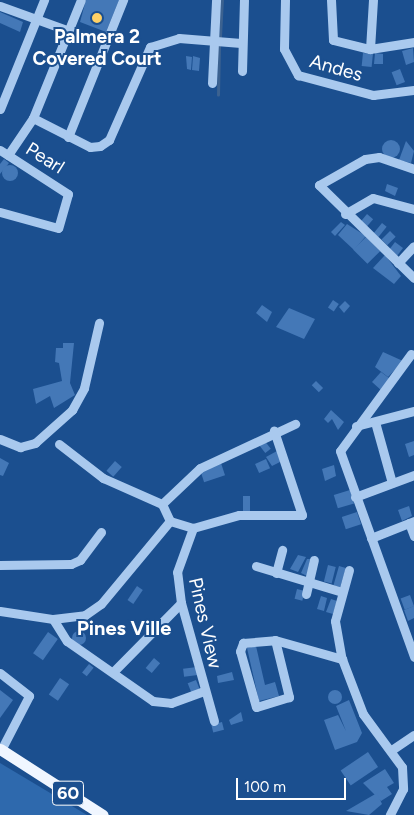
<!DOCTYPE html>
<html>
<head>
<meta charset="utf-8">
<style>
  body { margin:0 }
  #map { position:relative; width:414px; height:815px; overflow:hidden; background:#1b4f8f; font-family:Figtree,sans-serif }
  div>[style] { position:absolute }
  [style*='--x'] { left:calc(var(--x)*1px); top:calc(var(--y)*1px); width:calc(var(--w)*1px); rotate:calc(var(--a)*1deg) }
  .green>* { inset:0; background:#2e69ad }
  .stream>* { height:2.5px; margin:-1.25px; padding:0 1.25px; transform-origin:1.25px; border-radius:1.25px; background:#3c6290 }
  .building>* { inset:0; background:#4478b7; transform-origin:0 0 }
  .round { border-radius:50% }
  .minor>* { height:9px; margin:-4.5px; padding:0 4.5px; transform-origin:4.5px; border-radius:4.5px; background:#a9c9ee }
  .major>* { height:11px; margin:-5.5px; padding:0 5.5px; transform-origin:5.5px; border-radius:5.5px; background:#f0f6ff }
  .dots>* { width:14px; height:14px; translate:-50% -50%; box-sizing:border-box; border:2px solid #1b4f8f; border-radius:50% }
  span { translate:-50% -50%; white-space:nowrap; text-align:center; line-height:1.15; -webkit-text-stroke:4px #1b4f8f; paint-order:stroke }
  .shield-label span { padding:1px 4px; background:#1b4f8f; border:1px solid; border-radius:4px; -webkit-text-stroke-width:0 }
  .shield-label { font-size:18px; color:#fff; font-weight:700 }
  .poi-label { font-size:19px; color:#fff; font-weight:700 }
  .street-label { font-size:19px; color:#fff }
  .neighbourhood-label { font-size:20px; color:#fff; font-weight:700 }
  .scale { position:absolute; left:236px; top:778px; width:110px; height:22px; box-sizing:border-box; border:2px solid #fff; border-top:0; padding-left:6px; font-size:15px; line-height:18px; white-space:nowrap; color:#fff; -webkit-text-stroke:4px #1b4f8f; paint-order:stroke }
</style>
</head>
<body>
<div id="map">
  <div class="green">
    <div style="clip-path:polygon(0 763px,87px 815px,0 815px)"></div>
  </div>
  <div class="stream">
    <div style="--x:220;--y:37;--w:37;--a:-87"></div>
    <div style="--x:218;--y:95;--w:48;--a:-88.8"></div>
  </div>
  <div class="building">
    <div style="clip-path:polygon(86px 0,119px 0,106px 32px,80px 22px)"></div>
    <div style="clip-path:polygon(0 12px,23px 22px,20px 32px,0 23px)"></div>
    <div style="clip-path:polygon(413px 48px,414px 62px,406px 65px,402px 51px)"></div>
    <div style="left:363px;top:53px;width:10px;height:13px;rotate:6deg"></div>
    <div style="clip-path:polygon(375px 53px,383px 54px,383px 64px,374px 64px)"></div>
    <div style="clip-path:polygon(186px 56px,192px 57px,191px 70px,187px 69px)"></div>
    <div style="clip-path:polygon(193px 56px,200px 58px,199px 71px,192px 70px)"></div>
    <div style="left:400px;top:69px;width:14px;height:9px;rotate:69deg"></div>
    <div class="round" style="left:382px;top:140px;width:18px;height:18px"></div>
    <div style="clip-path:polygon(406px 141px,414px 151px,411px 163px,399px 160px)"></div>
    <div style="clip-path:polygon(4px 159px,9px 163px,0 174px,0 164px)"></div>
    <div class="round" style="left:2px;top:165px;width:16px;height:16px"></div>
    <div style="clip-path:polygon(387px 184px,398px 188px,395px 196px,385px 191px)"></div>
    <div style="left:367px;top:214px;width:8px;height:11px;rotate:40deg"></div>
    <div style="clip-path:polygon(341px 222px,345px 225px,335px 236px,331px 232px)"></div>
    <div style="left:382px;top:223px;width:6px;height:13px;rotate:39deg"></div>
    <div style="clip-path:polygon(347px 224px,366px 236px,354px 250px,338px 235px)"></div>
    <div style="left:390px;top:231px;width:8px;height:12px;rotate:45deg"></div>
    <div style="left:366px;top:237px;width:20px;height:18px;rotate:45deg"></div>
    <div style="left:395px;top:242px;width:10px;height:11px;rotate:37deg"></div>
    <div style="clip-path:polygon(385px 255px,401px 276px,394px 284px,373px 268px)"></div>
    <div style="left:333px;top:300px;width:7px;height:9px;rotate:34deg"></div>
    <div style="clip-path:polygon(345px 301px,350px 306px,344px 313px,339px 307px)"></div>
    <div style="clip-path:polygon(262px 305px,272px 312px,267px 322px,256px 313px)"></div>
    <div style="clip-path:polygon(289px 308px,315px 319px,304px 339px,276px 327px)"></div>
    <div style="clip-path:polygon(63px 343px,74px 343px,70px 383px,75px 395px,54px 408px,50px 396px,36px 404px,33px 389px,62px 381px,59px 363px,55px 362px,56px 348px,63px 348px)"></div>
    <div style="clip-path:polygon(383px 352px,403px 361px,388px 377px,375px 367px)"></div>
    <div style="clip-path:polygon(381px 372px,389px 378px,382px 391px,372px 382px)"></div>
    <div style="left:316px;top:381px;width:10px;height:6px;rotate:45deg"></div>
    <div style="clip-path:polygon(331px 410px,344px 422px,338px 430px,332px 419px,328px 423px,324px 419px)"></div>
    <div style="left:264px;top:440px;width:11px;height:7px;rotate:52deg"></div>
    <div style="clip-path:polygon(414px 441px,414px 455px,409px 457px,405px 444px)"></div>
    <div style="clip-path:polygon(277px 451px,282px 461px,272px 466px,266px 457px)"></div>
    <div style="clip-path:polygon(0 458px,9px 463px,3px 476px,0 475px)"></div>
    <div style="left:266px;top:459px;width:10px;height:12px;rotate:66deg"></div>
    <div style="left:115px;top:461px;width:9px;height:13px;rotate:41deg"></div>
    <div style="left:221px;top:463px;width:13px;height:22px;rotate:72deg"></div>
    <div style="clip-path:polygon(334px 465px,336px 476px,325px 481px,322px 469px)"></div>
    <div style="left:350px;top:490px;width:14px;height:17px;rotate:73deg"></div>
    <div style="left:243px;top:496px;width:7px;height:16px"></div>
    <div style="clip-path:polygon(409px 506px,412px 516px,402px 521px,398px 510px)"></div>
    <div style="left:357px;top:512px;width:13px;height:16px;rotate:72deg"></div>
    <div style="clip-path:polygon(298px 555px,306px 557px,298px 572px,290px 569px)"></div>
    <div style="clip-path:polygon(307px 559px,310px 559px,307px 576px,301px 573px)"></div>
    <div style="left:328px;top:565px;width:8px;height:17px;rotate:14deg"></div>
    <div style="left:339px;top:566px;width:7px;height:20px;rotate:16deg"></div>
    <div style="left:137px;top:586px;width:7px;height:17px;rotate:34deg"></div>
    <div style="left:297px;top:589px;width:8px;height:10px;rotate:14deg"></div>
    <div style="left:410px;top:595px;width:12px;height:10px;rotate:70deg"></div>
    <div style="clip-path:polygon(321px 596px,327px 598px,324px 611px,317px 609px)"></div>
    <div style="clip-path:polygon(331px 599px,337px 601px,333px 614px,326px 612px)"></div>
    <div style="clip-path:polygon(414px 606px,414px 618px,408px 621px,404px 610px)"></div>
    <div class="round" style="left:72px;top:631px;width:14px;height:14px"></div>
    <div style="left:48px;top:632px;width:12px;height:26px;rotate:35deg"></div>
    <div style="clip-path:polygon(256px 646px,265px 685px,275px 682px,279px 696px,259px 701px,247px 648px)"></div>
    <div style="left:154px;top:658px;width:8px;height:13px;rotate:40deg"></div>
    <div style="left:89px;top:664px;width:6px;height:11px;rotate:39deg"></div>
    <div style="left:197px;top:667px;width:8px;height:14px;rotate:83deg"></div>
    <div style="clip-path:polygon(232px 672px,234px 680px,218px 683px,217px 676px)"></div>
    <div style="left:60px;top:678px;width:11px;height:20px;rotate:34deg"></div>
    <div style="left:196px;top:680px;width:11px;height:9px;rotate:68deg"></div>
    <div style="clip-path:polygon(0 690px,13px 700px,0 718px)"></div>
    <div class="round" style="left:328px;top:690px;width:14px;height:14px"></div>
    <div style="clip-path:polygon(349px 700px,362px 733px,357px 742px,335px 750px,324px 720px,338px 715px,346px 731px,336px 706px)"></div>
    <div style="clip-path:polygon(241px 712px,243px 721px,231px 725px,229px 720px)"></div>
    <div style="left:222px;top:722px;width:8px;height:11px;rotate:76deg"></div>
    <div style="left:368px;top:752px;width:18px;height:33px;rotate:56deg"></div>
    <div style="clip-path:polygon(385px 769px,394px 783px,387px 787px,392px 794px,381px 801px,363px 783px)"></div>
    <div style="clip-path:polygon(377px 793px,382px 804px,369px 815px,346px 811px)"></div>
  </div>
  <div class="minor">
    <div style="--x:285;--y:0;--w:49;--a:91.2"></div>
    <div style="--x:284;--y:49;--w:30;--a:62"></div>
    <div style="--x:298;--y:75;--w:78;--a:14.9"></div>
    <div style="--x:373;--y:95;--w:41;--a:-7"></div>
    <div style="--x:331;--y:0;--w:40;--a:87.1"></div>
    <div style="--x:333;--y:40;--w:38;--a:14"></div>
    <div style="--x:370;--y:49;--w:45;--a:-9"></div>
    <div style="--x:0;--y:6;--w:73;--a:19.9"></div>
    <div style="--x:370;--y:49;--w:49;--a:-86.5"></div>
    <div style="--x:242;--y:71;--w:71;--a:-88.4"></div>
    <div style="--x:212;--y:83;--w:83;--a:-87.2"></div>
    <div style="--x:0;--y:109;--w:118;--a:-68"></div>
    <div style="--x:33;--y:118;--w:64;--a:27"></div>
    <div style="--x:90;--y:147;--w:10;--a:-6"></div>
    <div style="--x:100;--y:146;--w:11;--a:-34"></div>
    <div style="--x:109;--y:140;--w:102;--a:-66.2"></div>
    <div style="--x:150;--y:47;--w:30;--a:-17"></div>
    <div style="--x:179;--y:38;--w:62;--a:4.6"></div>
    <div style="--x:68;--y:137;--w:148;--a:-68.1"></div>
    <div style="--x:0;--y:150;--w:81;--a:32.9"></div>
    <div style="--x:68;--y:194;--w:35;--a:106"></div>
    <div style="--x:58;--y:228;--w:60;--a:-164.6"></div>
    <div style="--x:8;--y:155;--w:45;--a:-56"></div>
    <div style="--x:33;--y:118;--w:127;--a:-67.9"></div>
    <div style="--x:414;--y:169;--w:37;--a:-161"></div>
    <div style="--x:379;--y:157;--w:14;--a:172"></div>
    <div style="--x:365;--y:159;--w:53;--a:150.5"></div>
    <div style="--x:319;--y:185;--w:133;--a:44.4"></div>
    <div style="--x:345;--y:214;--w:32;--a:-30"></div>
    <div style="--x:373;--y:198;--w:42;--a:15"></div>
    <div style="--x:398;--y:263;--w:23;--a:-47"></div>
    <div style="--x:411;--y:354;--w:120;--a:126.2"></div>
    <div style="--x:340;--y:451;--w:219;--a:70.2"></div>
    <div style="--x:375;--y:422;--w:63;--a:74.4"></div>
    <div style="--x:356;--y:426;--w:60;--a:-14.5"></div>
    <div style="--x:0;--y:439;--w:22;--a:22"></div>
    <div style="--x:20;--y:447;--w:16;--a:-15"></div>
    <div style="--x:35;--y:443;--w:50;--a:-41.7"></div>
    <div style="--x:72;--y:410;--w:25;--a:-61"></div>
    <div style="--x:84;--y:388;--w:67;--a:-77"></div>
    <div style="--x:59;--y:444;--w:56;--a:37.7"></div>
    <div style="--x:103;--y:478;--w:64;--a:23.8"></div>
    <div style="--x:355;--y:497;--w:63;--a:-20.4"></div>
    <div style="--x:162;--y:504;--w:52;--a:-43.5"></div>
    <div style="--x:200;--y:468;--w:105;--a:-24.9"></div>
    <div style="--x:162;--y:504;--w:19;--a:65"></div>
    <div style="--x:170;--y:521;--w:24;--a:17"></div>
    <div style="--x:409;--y:523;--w:14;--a:69"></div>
    <div style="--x:371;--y:538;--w:46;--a:-21.6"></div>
    <div style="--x:0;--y:565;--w:71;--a:-0.8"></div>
    <div style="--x:71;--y:564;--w:10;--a:-24"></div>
    <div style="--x:80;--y:560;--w:35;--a:-53"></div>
    <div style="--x:256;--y:566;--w:90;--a:16.8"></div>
    <div style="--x:349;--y:570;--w:53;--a:105.4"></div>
    <div style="--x:335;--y:621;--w:39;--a:80"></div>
    <div style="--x:342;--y:659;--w:59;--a:69.1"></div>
    <div style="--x:363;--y:714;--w:66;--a:53.7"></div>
    <div style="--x:402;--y:767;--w:22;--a:87"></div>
    <div style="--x:403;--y:789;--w:29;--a:117"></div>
    <div style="--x:276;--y:573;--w:24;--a:-75"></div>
    <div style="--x:306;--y:594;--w:35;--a:-77"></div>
    <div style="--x:0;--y:611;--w:54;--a:8.6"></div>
    <div style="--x:53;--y:619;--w:32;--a:-7"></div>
    <div style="--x:85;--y:615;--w:19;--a:-35"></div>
    <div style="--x:101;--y:604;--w:108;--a:-50.3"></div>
    <div style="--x:53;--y:619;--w:26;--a:58"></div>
    <div style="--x:67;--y:641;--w:105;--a:34.9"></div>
    <div style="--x:153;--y:701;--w:18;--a:6"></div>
    <div style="--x:171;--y:703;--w:35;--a:-20"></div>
    <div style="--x:275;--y:640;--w:59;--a:76.2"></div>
    <div style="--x:289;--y:697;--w:34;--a:163"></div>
    <div style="--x:256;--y:707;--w:58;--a:-105.9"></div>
    <div style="--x:240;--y:651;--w:9;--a:-69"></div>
    <div style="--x:243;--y:643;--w:32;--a:-5"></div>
    <div style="--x:275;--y:640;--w:70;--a:15.8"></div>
    <div style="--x:113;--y:672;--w:97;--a:-45.4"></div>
    <div style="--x:0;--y:673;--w:37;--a:38"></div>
    <div style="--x:29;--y:696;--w:61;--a:117.4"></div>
    <div style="--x:214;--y:721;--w:123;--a:-105.6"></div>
    <div style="--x:181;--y:603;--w:31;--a:-97"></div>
    <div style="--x:177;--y:572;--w:47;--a:-70"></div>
    <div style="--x:193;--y:528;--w:48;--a:-15.8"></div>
    <div style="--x:239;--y:515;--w:63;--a:0"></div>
    <div style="--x:302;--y:515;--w:89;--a:-108.4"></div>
    <div style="--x:393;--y:749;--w:25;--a:-34"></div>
  </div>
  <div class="major">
    <div style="--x:0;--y:749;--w:122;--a:32.7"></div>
  </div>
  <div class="dots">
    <div style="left:97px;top:18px;background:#ffd166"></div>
  </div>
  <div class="shield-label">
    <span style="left:68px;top:793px">60</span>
  </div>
  <div class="poi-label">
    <span style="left:97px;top:48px">Palmera 2<br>Covered Court</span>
  </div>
  <div class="street-label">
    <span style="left:336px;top:68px;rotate:16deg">Andes</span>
    <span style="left:45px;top:158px;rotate:32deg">Pearl</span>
    <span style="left:205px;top:623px;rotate:77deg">Pines View</span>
  </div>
  <div class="neighbourhood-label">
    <span style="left:124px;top:628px">Pines Ville</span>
  </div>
  <div class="scale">100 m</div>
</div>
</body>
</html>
